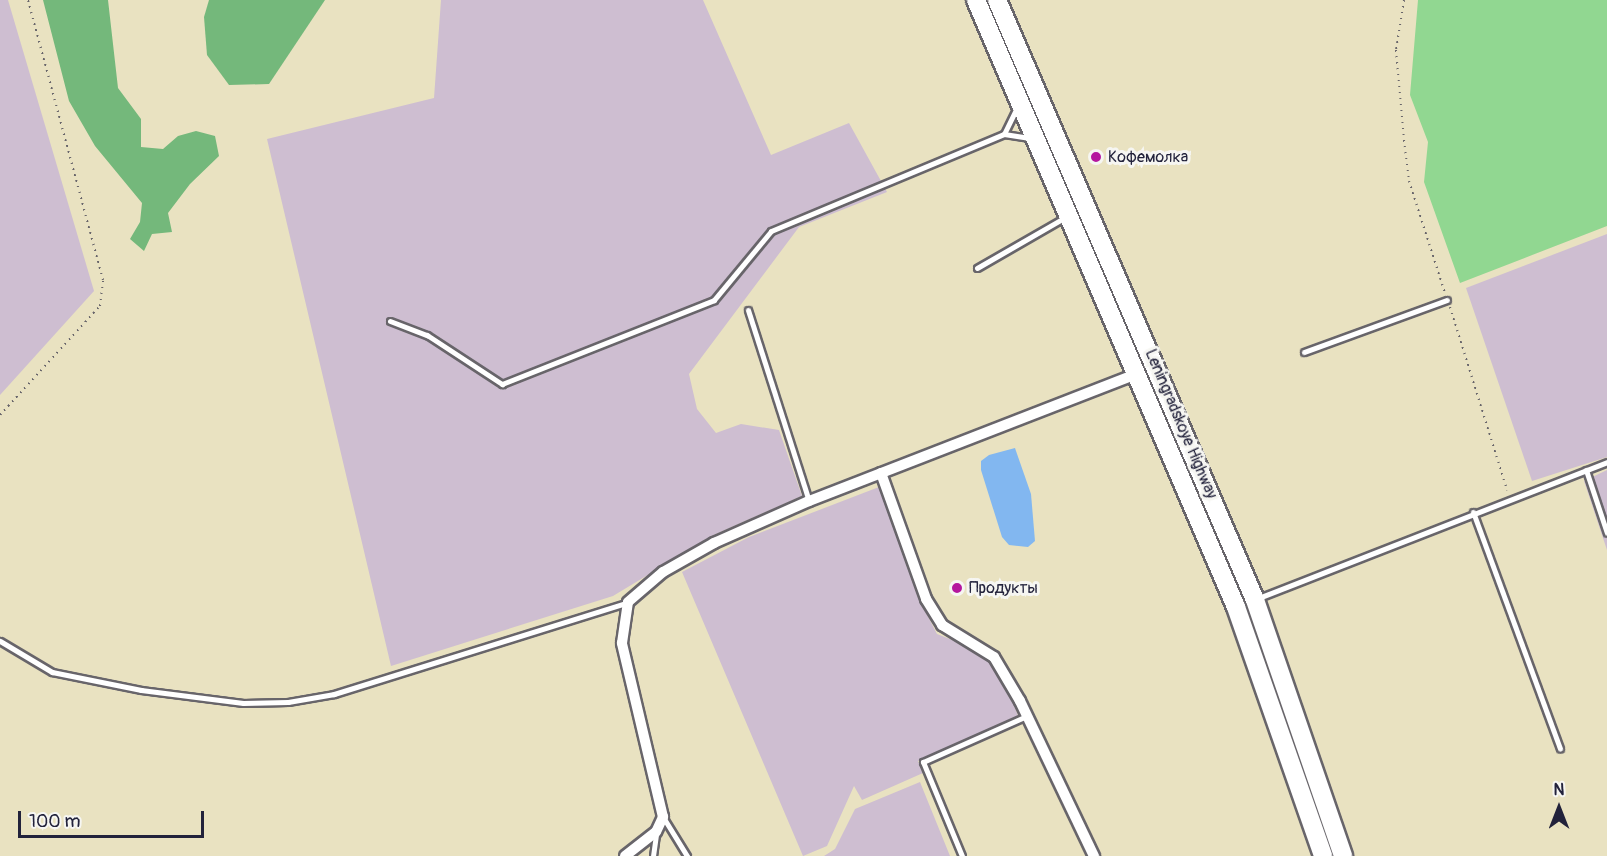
<!DOCTYPE html>
<html>
<head>
<meta charset="utf-8">
<style>
  body { margin:0 }
  #map { position:relative; width:1607px; height:856px; overflow:hidden; background:#e9e2c1; font-family:Pangolin,sans-serif }
  div>[style] { position:absolute }
  [style*='--x'] { left:calc(var(--x)*1px); top:calc(var(--y)*1px); width:calc(var(--w)*1px); rotate:calc(var(--a)*1deg) }
  .industrial>* { inset:0; background:#cebed1 }
  .green>* { inset:0; background:#91d791 }
  .forest>* { inset:0; background:#74b87b }
  .water>* { inset:0; background:#82b7f0 }
  .path>* { height:2px; margin-top:-1px; transform-origin:0; background:repeating-linear-gradient(90deg,#68656a 0 1.5px,transparent 0 6px) }
  .roads { filter:drop-shadow(2px 0 #68656a) drop-shadow(-2px 0 #68656a) drop-shadow(0 2px #68656a) drop-shadow(0 -2px #68656a) }
  .lane>* { height:5px; margin:-2.5px; padding:0 2.5px; transform-origin:2.5px; border-radius:2.5px; background:#fff }
  .street>* { height:10px; margin:-5px; padding:0 5px; transform-origin:5px; border-radius:5px; background:#fff }
  .highway>* { height:18px; margin:-9px; padding:0 9px; transform-origin:9px; border-radius:9px; background:#fff }
  .dots>* { width:16px; height:16px; translate:-50% -50%; box-sizing:border-box; border:3px solid #f6f6f2; border-radius:50% }
  span { translate:-50% -50%; white-space:nowrap; text-align:center; line-height:1.15; -webkit-text-stroke:6px #f6f6f2; paint-order:stroke }
  .poi-label { font-size:16px; color:#22223b }
  .left { translate:0 -50%; text-align:left }
  .street-label { font-size:16px; color:#22223b }
  .north { position:absolute; left:1529px; top:778px; width:60px; height:60px; -webkit-text-stroke:4px #f6f6f2; paint-order:stroke; rotate:0deg; font-size:16px; font-weight:700; line-height:24px; text-align:center; color:#22223b }
  .north::after { content:''; display:block; margin:auto; width:21px; height:27px; background:#22223b; clip-path:polygon(50% 0,100% 100%,50% 72%,0 100%) }
  .scale { position:absolute; left:18px; top:811px; width:186px; height:27px; box-sizing:border-box; border:3px solid #22223b; border-top:0; padding-left:8px; font-size:18px; line-height:21px; white-space:nowrap; color:#22223b; -webkit-text-stroke:4px #f6f6f2; paint-order:stroke }
</style>
</head>
<body>
<div id="map">
  <div class="industrial">
    <div style="clip-path:polygon(0 0,8px 0,94px 291px,0 395px)"></div>
    <div style="clip-path:polygon(441px 0,703px 0,771px 155px,849px 123px,887px 192px,799px 227px,689px 374px,697px 409px,716px 433px,741px 424px,779px 430px,802px 496px,714px 535px,613px 596px,391px 666px,267px 139px,434px 98px)"></div>
    <div style="clip-path:polygon(1607px 234px,1607px 457px,1532px 481px,1466px 288px)"></div>
    <div style="clip-path:polygon(1607px 470px,1607px 550px,1584px 481px)"></div>
    <div style="clip-path:polygon(879px 487px,918px 597px,937px 634px,983px 652px,1006px 684px,1019px 718px,918px 761px,923px 773px,862px 800px,854px 786px,827px 846px,803px 856px,682px 572px,749px 537px)"></div>
    <div style="clip-path:polygon(920px 782px,950px 856px,824px 856px,835px 849px,855px 809px)"></div>
  </div>
  <div class="green">
    <div style="clip-path:polygon(1418px 0,1607px 0,1607px 226px,1460px 283px,1424px 182px,1428px 142px,1410px 95px)"></div>
  </div>
  <div class="forest">
    <div style="clip-path:polygon(43px 0,108px 0,118px 88px,141px 119px,141px 147px,163px 149px,178px 136px,196px 131px,215px 136px,219px 156px,190px 184px,168px 213px,172px 232px,152px 234px,144px 251px,130px 239px,140px 222px,142px 203px,95px 146px,69px 101px)"></div>
    <div style="clip-path:polygon(209px 0,325px 0,269px 84px,229px 85px,207px 55px,204px 17px)"></div>
  </div>
  <div class="water">
    <div style="clip-path:polygon(1015px 448px,1031px 494px,1035px 541px,1028px 547px,1009px 545px,1002px 537px,981px 470px,981px 461px,989px 455px)"></div>
  </div>
  <div class="path">
    <div style="--x:1404;--y:0;--w:51;--a:99.1"></div>
    <div style="--x:1396;--y:50;--w:90;--a:84.9"></div>
    <div style="--x:1404;--y:140;--w:41;--a:83"></div>
    <div style="--x:1409;--y:181;--w:118;--a:72.2"></div>
    <div style="--x:1450;--y:307;--w:192;--a:72.7"></div>
    <div style="--x:0;--y:415;--w:148;--a:-47.5"></div>
    <div style="--x:100;--y:306;--w:26;--a:-83"></div>
    <div style="--x:103;--y:280;--w:290;--a:-105"></div>
  </div>
  <div class="roads">
    <div class="lane">
      <div style="--x:1004;--y:134;--w:28;--a:-64"></div>
      <div style="--x:977;--y:268;--w:100;--a:-29.9"></div>
      <div style="--x:748;--y:310;--w:201;--a:72.3"></div>
      <div style="--x:390;--y:321;--w:40;--a:21"></div>
      <div style="--x:427;--y:335;--w:90;--a:33.2"></div>
      <div style="--x:502;--y:384;--w:228;--a:-21.6"></div>
      <div style="--x:714;--y:300;--w:89;--a:-50.4"></div>
      <div style="--x:771;--y:231;--w:252;--a:-22.6"></div>
      <div style="--x:1004;--y:134;--w:26;--a:9"></div>
      <div style="--x:1304;--y:352;--w:152;--a:-20"></div>
      <div style="--x:1586;--y:470;--w:66;--a:71.6"></div>
      <div style="--x:1473;--y:512;--w:252;--a:69.8"></div>
      <div style="--x:1256;--y:599;--w:377;--a:-21.3"></div>
      <div style="--x:0;--y:641;--w:61;--a:30.8"></div>
      <div style="--x:52;--y:672;--w:91;--a:11.4"></div>
      <div style="--x:141;--y:690;--w:103;--a:7.3"></div>
      <div style="--x:243;--y:703;--w:45;--a:-1.3"></div>
      <div style="--x:288;--y:702;--w:47;--a:-9.9"></div>
      <div style="--x:334;--y:694;--w:307;--a:-17.3"></div>
      <div style="--x:663;--y:817;--w:46;--a:58.4"></div>
      <div style="--x:653;--y:856;--w:22;--a:-82"></div>
      <div style="--x:962;--y:856;--w:102;--a:-112.5"></div>
      <div style="--x:923;--y:762;--w:114;--a:-23.9"></div>
    </div>
    <div class="street">
      <div style="--x:881;--y:473;--w:134;--a:70.3"></div>
      <div style="--x:926;--y:599;--w:31;--a:58"></div>
      <div style="--x:942;--y:625;--w:61;--a:31.6"></div>
      <div style="--x:994;--y:657;--w:51;--a:59.4"></div>
      <div style="--x:1020;--y:701;--w:172;--a:64.5"></div>
      <div style="--x:625;--y:856;--w:39;--a:-38"></div>
      <div style="--x:656;--y:832;--w:17;--a:-65"></div>
      <div style="--x:663;--y:817;--w:179;--a:-103.3"></div>
      <div style="--x:622;--y:643;--w:41;--a:-81.7"></div>
      <div style="--x:628;--y:602;--w:46;--a:-40.6"></div>
      <div style="--x:663;--y:572;--w:59;--a:-29.6"></div>
      <div style="--x:714;--y:543;--w:104;--a:-23.9"></div>
      <div style="--x:809;--y:501;--w:351;--a:-21.2"></div>
    </div>
    <div class="highway">
      <div style="--x:976;--y:0;--w:660;--a:66.81"></div>
      <div style="--x:1236;--y:607;--w:264;--a:70.7"></div>
      <div style="--x:997;--y:0;--w:653;--a:66.73"></div>
      <div style="--x:1255;--y:600;--w:271;--a:71"></div>
    </div>
  </div>
  <div class="dots">
    <div style="left:1096px;top:157px;background:#b5179e"></div>
    <div style="left:957px;top:588px;background:#b5179e"></div>
  </div>
  <div class="poi-label">
    <span class="left" style="left:1108px;top:157px">Кофемолка</span>
    <span class="left" style="left:969px;top:588px">Продукты</span>
  </div>
  <div class="street-label">
    <span style="left:1181px;top:424px;rotate:67deg">Leningradskoye Highway</span>
  </div>
  <div class="north">N</div>
  <div class="scale">100 m</div>
</div>
</body>
</html>
